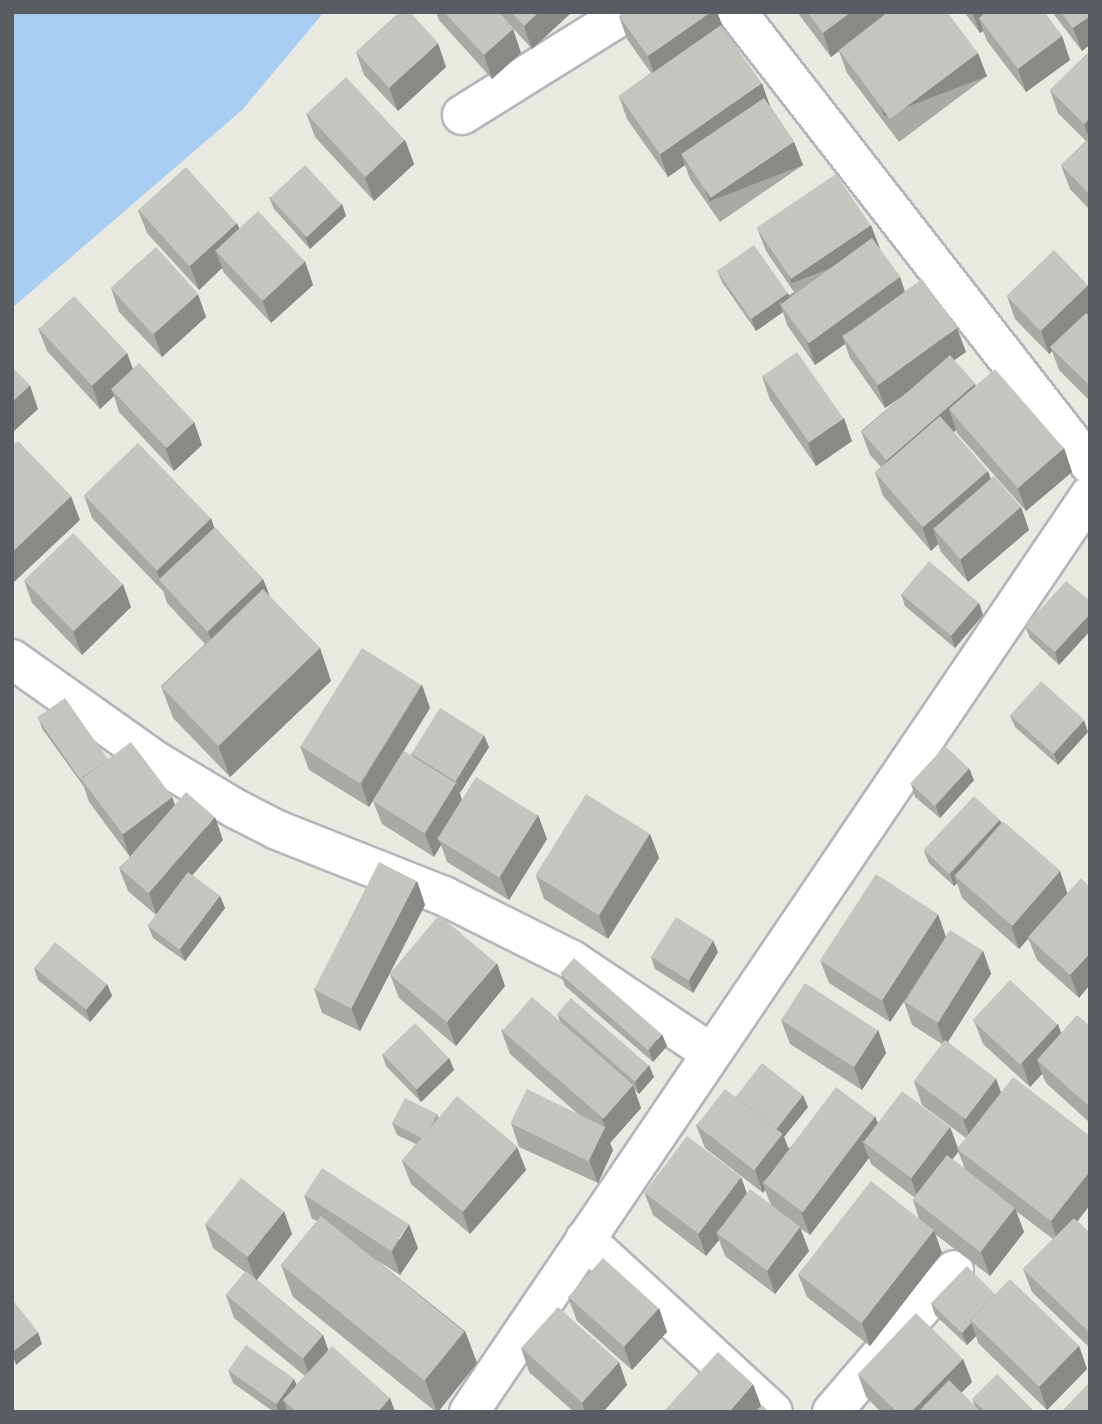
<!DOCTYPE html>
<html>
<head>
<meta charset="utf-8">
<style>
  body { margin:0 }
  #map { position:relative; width:1102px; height:1424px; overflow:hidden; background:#eae9e1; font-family:Barlow,sans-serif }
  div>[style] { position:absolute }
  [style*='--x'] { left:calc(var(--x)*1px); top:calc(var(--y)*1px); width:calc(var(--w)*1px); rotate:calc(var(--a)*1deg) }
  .water>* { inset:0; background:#a8cdf3 }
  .roads { filter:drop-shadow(2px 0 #b3b6ba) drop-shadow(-2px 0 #b3b6ba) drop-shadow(0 2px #b3b6ba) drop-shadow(0 -2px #b3b6ba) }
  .minor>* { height:38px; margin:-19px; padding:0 19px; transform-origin:19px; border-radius:19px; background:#fff }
  .wall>* { inset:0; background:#a9a9a3 }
  .shaded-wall>* { inset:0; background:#8a8985; transform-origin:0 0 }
  .building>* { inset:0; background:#c5c4be; transform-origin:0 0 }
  span { translate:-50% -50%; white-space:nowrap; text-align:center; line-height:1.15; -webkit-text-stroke:5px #fff; paint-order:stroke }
  .frame { position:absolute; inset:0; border:14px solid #595c60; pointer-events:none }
</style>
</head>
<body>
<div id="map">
  <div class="water">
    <div style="clip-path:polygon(12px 12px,324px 12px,242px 110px,12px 308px)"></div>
  </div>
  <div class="roads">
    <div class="minor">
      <div style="--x:737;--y:12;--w:574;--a:52.07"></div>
      <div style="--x:462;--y:115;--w:195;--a:-32"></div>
      <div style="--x:12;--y:659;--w:176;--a:35.3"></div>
      <div style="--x:156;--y:761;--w:93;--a:31"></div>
      <div style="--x:236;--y:809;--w:46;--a:27.1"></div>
      <div style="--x:277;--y:830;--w:180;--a:21.6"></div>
      <div style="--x:444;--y:896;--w:143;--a:26.6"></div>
      <div style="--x:572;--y:960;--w:167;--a:33.8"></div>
      <div style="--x:585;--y:1239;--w:255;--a:42.6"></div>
      <div style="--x:469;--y:1412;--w:1107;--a:-55.89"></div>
      <div style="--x:832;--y:1412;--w:187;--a:-49.3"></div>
    </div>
  </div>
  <div class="wall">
    <div style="clip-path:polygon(436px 12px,497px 12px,513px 29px,521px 53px,492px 79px,439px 20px)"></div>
    <div style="clip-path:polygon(498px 12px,572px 12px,532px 49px)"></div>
    <div style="clip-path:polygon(717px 12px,723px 28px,770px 106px,794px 142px,803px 165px,720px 222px,690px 179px,685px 165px,668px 177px,627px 119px,619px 96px,651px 73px,627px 39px,619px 16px)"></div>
    <div style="clip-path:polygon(797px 12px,947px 12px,987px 76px,899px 142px,847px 73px,839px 51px,831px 57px)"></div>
    <div style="clip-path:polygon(964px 12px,1044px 12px,1062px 36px,1070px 60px,1026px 92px,987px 41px,983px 31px,980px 33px)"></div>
    <div style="clip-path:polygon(1052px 12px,1090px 12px,1082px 51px)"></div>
    <div style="clip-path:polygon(1090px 51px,1090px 210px,1070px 189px,1061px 165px,1086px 141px,1058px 113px,1050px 90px)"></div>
    <div style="clip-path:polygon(356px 52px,446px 67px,398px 111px,364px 75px)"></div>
    <div style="clip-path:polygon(306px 113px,405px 140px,414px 164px,374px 201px,315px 137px)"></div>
    <div style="clip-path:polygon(269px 197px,342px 204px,346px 216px,310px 249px,274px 209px)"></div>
    <div style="clip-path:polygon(138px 210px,237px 223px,239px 228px,305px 261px,313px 285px,271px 323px,224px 273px,222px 268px,199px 290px,147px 233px)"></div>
    <div style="clip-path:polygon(757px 228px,879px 249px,900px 277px,905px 292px,966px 352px,954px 360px,975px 384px,975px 386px,1064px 448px,1072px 472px,1026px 511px,957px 433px,956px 430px,954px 432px,991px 479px,1021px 507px,1029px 530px,968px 582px,941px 552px,938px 544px,931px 551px,883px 496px,875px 472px,881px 467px,870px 455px,861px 431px,901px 397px,885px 408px,850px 358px,845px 344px,815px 365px,787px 325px,783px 312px,756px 331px,722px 282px,717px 270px,789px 295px,794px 292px,766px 251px)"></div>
    <div style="clip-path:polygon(111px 288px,206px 317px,162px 357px,119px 312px)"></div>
    <div style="clip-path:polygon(1090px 290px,1089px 316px,1090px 401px,1059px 370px,1052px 351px,1049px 354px,1015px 319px,1007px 296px)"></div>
    <div style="clip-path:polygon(38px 328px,127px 353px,133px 369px,194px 422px,202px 445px,174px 471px,119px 412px,114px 396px,100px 409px,47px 351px)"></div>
    <div style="clip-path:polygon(762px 376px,852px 441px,816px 466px,770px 400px)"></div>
    <div style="clip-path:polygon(84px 495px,211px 518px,214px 528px,263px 579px,270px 597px,320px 648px,331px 681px,230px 777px,173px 718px,161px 686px,205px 644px,167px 603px,163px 591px,92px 518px)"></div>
    <div style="clip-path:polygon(24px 580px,131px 607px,82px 655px,32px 603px)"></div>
    <div style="clip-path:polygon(901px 594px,979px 603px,983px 615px,955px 648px,905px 606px)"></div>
    <div style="clip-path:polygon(1090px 601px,1090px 631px,1059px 665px,1030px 638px,1025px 626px)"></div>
    <div style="clip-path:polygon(422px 685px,430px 708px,369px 807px,309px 770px,300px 746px)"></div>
    <div style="clip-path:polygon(1010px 715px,1088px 732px,1058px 765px,1015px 727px)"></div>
    <div style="clip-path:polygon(38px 718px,172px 797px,175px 805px,223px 840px,192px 875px,220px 896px,225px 908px,185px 961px,153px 938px,148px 926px,156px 915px,128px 891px,119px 868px,130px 857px,89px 802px,84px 787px,43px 730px)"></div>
    <div style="clip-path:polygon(489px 747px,460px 793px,462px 800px,538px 815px,547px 839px,509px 900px,447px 862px,441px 845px,434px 857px,382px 824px,373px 801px,412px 756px,411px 753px)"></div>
    <div style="clip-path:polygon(974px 780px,940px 818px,915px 797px,911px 784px)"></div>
    <div style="clip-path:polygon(1000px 820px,1001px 822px,1060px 871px,1079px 998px,1037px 960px,1028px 938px,1019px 949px,962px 898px,957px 883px,954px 886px,929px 863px,924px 851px)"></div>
    <div style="clip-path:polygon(650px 834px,659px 858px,608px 939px,544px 899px,536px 876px)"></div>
    <div style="clip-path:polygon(417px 881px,425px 905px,360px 1031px,322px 1013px,314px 989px)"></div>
    <div style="clip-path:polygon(evenodd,946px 936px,983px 951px,991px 974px,948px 1042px,1001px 1093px,1090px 1136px,1090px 1205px,1077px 1221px,1090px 1233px,1090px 1348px,1032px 1292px,1023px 1269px,1053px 1239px,1016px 1211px,1024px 1232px,990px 1276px,935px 1234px,942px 1253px,870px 1346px,807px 1297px,798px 1274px,919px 1219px,913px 1200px,915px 1198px,871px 1164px,869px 1158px,810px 1235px,800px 1228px,809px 1251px,775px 1294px,725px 1256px,719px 1240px,706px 1256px,653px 1215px,644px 1192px,741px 1177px,747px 1193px,771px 1205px,765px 1190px,763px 1193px,705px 1148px,696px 1125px,735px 1097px,808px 1107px,784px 1137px,788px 1148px,875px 1116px,877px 1122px,950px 1127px,958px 1148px,966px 1138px,922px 1105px,914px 1081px,942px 1044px,912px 1025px,904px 1002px,890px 1022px,829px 983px,820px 960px,946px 936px,958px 1151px,965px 1169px,952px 1159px,958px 1151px)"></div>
    <div style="clip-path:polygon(718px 952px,693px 993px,655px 969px,651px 957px)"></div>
    <div style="clip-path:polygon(34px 968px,107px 984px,112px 996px,90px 1022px,38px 980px)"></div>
    <div style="clip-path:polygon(390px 974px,505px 986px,456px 1046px,399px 998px)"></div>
    <div style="clip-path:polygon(561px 974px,667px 1046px,653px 1062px,565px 986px)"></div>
    <div style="clip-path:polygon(557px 1014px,654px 1077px,639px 1094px,634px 1089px,641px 1108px,610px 1143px,613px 1150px,598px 1183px,519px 1147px,511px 1123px,578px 1114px,510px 1054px,501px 1030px,560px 1021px)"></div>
    <div style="clip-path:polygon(781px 1020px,878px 1030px,886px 1053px,862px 1090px,790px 1044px)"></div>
    <div style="clip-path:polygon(974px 1021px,1058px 1024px,1061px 1033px,1090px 1026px,1090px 1123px,1046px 1083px,1042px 1074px,1030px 1087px,983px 1044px)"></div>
    <div style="clip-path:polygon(382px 1054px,449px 1058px,454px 1070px,421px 1102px,386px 1066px)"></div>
    <div style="clip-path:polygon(437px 1114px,439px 1118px,517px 1147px,526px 1170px,470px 1234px,411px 1184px,402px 1161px,416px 1144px,397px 1135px,392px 1123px)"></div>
    <div style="clip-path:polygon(304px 1195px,418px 1248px,400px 1275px,375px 1259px,465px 1331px,477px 1363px,438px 1412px,436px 1412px,293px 1297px,281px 1265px,317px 1221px,312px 1219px)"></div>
    <div style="clip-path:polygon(205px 1224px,292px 1234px,257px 1280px,323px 1335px,328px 1350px,390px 1398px,395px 1412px,288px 1412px,287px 1409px,284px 1412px,274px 1412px,233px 1383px,228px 1370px,294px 1379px,296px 1385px,305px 1376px,234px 1318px,226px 1295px,245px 1272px,213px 1248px)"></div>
    <div style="clip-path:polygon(995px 1294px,1079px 1346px,1087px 1369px,1047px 1410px,978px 1343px,976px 1336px,967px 1345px,935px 1315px,931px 1303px)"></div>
    <div style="clip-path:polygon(568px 1297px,659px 1308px,667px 1332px,632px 1370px,577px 1321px)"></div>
    <div style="clip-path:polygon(521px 1348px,627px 1385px,603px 1412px,574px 1412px,529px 1372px)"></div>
    <div style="clip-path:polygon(963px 1359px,972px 1382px,961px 1393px,975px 1406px,972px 1399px,1032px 1409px,1033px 1412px,881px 1412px,866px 1397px,858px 1374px)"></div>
  </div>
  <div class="shaded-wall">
    <div style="clip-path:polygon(539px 12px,572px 12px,532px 49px,524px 26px)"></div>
    <div style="clip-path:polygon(711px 12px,717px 12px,725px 32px,656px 80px,648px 56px)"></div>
    <div style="clip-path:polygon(851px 12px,890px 12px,831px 57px,823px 33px)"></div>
    <div style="clip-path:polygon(972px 12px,1008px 12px,979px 18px,983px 31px,980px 33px)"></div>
    <div style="clip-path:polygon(1090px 16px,1090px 45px,1082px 51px,1073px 28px)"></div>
    <div style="clip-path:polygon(513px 29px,521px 53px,492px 79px,484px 55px)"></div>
    <div style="clip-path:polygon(1062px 36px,1070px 60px,1026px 92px,1018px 69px)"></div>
    <div style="clip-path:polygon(438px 43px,446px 67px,398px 111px,389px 88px)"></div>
    <div style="left:978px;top:53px;width:25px;height:110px;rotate:69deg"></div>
    <div style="clip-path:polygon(762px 83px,770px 106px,687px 164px,682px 155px,685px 165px,668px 177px,660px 154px)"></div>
    <div style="clip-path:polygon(1090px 118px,1090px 140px,1084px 124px)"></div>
    <div style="clip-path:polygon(405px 140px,414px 164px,374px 201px,365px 178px)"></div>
    <div style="left:794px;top:142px;width:25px;height:100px;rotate:69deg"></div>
    <div style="clip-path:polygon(342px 204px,346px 216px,310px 249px,305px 237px)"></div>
    <div style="clip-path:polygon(237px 223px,246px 246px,215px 250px,222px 268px,199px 290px,190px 266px)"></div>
    <div style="left:871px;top:225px;width:26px;height:95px;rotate:69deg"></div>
    <div style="clip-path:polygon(305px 261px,313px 285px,271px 323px,262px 300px)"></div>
    <div style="clip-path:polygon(900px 277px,908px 301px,842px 335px,845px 344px,815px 365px,807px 341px)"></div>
    <div style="clip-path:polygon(1088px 285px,1090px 290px,1090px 315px,1054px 350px,1050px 347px,1052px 351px,1049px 354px,1041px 331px)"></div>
    <div style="clip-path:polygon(788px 293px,793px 305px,779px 302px,783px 312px,756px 331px,751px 318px)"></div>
    <div style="clip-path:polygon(198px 294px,206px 317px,162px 357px,154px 334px)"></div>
    <div style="clip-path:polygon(957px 328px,966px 352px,885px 408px,877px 385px)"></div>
    <div style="clip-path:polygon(127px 353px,135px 376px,111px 389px,114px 396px,100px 409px,92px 385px)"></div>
    <div style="clip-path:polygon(975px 384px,983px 407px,949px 409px,956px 430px,895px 483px,886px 460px)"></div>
    <div style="clip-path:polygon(30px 385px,38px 409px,12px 433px,12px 402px)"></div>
    <div style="clip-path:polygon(844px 418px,852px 441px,816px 466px,808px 443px)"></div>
    <div style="clip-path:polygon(194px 422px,202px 445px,174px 471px,165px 447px)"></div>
    <div style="clip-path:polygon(1064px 448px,1072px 472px,1026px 511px,1018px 488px)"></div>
    <div style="clip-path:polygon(988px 471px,997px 495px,933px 528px,938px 544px,931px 551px,922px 527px)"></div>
    <div style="clip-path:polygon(71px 496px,80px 520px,14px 582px,12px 578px,12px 552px)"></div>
    <div style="clip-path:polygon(1021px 507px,1029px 530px,968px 582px,960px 559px)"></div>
    <div style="clip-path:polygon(211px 518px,219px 542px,161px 582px,156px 570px)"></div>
    <div style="clip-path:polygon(263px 579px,272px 602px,217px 655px,208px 632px)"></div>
    <div style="clip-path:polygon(123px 584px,131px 607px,82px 655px,73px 632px)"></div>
    <div style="clip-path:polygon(979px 603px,983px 615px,955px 648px,951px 636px)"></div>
    <div style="clip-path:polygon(1090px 614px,1090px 631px,1059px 665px,1055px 652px)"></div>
    <div style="clip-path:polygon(320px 648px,331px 681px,230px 777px,218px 745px)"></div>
    <div style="clip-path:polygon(422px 685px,430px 708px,369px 807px,361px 784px)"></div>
    <div style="clip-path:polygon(1084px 720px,1088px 732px,1058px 765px,1054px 753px)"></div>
    <div style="clip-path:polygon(484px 735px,489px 747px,460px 793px,456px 781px)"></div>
    <div style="clip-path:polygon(969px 768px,974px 780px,940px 818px,936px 806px)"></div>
    <div style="clip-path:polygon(456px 783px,464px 806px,438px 839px,441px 845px,434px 857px,425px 834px)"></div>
    <div style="clip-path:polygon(172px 797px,180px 820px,130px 858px,122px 834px)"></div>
    <div style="clip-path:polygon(538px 815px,547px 839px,509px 900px,500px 877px)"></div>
    <div style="clip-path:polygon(215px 817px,223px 840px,157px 916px,149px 893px)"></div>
    <div style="clip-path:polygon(1000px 820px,1004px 832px,954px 875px,957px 883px,954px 886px,950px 874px)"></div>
    <div style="clip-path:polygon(650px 834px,659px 858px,608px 939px,599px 916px)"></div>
    <div style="clip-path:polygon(1060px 871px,1068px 895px,1019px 949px,1011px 925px)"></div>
    <div style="clip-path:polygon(417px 881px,425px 905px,360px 1031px,351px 1008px)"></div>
    <div style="clip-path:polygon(220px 896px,225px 908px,185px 961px,180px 949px)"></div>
    <div style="clip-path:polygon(938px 914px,946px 937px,890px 1022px,882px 999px)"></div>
    <div style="clip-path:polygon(713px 940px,718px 952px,693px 993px,689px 981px)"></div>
    <div style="clip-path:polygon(983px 951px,991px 974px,945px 1046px,937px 1023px)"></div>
    <div style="clip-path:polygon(1090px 953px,1090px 985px,1079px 998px,1070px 975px)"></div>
    <div style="clip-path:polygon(497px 963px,505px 986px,456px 1046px,447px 1022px)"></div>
    <div style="clip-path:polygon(107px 984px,112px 996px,90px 1022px,86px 1010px)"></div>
    <div style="clip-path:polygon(1058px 1024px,1066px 1047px,1037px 1060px,1042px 1074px,1030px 1087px,1022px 1063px)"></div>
    <div style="clip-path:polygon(878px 1030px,886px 1053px,862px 1090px,854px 1067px)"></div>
    <div style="clip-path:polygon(662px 1034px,667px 1046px,653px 1062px,649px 1050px)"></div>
    <div style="clip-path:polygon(449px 1058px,454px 1070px,421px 1102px,416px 1090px)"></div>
    <div style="clip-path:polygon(649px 1065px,654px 1077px,639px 1094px,635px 1082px)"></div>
    <div style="clip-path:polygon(996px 1078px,1004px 1101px,972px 1143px,963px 1119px)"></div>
    <div style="clip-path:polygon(633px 1085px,641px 1108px,610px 1143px,613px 1150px,598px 1183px,589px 1160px,605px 1127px,602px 1119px)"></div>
    <div style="clip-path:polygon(803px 1095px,808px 1107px,784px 1137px,792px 1157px,762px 1182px,765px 1190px,763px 1193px,755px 1170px,775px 1131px)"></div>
    <div style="clip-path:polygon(875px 1116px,884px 1140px,862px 1141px,869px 1158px,810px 1235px,801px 1212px)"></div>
    <div style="clip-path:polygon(950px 1127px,959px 1151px,919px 1201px,911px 1178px)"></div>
    <div style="clip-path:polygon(517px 1147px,526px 1170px,470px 1234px,462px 1211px)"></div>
    <div style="clip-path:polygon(1090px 1171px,1090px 1205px,1059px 1245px,1051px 1221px)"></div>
    <div style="clip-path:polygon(741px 1177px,749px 1201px,716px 1232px,719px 1240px,706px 1256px,698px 1233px)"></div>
    <div style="clip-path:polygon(1015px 1208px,1024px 1232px,990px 1276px,981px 1252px)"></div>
    <div style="clip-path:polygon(284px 1211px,292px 1234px,256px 1281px,247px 1258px)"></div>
    <div style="clip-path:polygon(409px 1224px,418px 1248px,400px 1275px,392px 1252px)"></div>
    <div style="clip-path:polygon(800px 1227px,809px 1251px,775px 1294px,767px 1271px)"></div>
    <div style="clip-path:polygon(934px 1230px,942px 1253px,870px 1346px,862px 1323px)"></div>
    <div style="clip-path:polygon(659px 1308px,667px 1332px,632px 1370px,624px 1347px)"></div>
    <div style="clip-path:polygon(971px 1323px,976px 1336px,967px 1345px,962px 1333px)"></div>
    <div style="clip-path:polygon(465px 1331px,477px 1363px,438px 1412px,437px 1412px,425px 1380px)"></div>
    <div style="clip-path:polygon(38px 1332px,42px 1344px,16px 1365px,12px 1352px)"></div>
    <div style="clip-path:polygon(323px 1335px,331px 1358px,312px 1382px,303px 1358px)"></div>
    <div style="clip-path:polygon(1079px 1346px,1087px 1369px,1047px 1410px,1039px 1386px)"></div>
    <div style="clip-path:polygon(963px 1359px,972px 1382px,942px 1412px,911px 1412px)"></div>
    <div style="clip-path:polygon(619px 1362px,627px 1385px,603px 1412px,585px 1412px,582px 1403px)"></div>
    <div style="clip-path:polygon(294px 1379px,299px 1391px,283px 1400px,287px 1409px,284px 1412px,279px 1412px,276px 1405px)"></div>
    <div style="clip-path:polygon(753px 1384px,762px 1408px,758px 1412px,729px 1412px)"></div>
    <div style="clip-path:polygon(390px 1398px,395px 1412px,378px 1412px)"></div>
  </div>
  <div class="building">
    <div style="clip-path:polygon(399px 12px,410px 12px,438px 43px,389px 88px,356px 52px)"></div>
    <div style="clip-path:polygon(444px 12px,497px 12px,513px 29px,484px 55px)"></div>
    <div style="clip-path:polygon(511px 12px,539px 12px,524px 26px)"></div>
    <div style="clip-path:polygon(623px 12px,711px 12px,648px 56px,619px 16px)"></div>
    <div style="clip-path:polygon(807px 12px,851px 12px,823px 33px)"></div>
    <div style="clip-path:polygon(888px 12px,947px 12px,978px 53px,890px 119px,839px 50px)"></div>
    <div style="clip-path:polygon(986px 12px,1044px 12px,1062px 36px,1018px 69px,979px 18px)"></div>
    <div style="clip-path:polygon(1061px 12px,1090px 12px,1090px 16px,1073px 28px)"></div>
    <div style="left:721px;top:25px;width:71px;height:124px;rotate:55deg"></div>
    <div style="clip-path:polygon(1090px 51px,1090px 118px,1084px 124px,1050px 90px)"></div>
    <div style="left:346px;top:77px;width:86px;height:54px;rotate:47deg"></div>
    <div style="left:764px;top:98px;width:53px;height:100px;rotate:56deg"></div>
    <div style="clip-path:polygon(1090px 138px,1090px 195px,1061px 165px)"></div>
    <div style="left:305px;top:165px;width:54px;height:48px;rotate:47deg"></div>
    <div style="left:186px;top:167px;width:76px;height:64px;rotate:48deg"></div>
    <div style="left:836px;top:174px;width:62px;height:96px;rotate:56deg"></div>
    <div style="left:258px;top:211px;width:69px;height:58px;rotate:47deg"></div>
    <div style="left:872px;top:238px;width:48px;height:113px;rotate:54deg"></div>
    <div style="left:754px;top:245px;width:59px;height:45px;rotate:55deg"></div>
    <div style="left:156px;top:247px;width:63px;height:61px;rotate:48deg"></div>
    <div style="left:1054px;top:250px;width:49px;height:66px;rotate:46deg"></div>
    <div style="left:922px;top:279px;width:60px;height:98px;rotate:54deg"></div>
    <div style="left:74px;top:296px;width:78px;height:48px;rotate:47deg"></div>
    <div style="clip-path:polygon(1086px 313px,1090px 317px,1090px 386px,1050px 347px)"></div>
    <div style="left:797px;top:352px;width:81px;height:42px;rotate:55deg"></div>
    <div style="left:950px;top:355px;width:38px;height:117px;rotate:49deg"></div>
    <div style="left:139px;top:363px;width:81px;height:38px;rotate:47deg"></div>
    <div style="clip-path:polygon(12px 367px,30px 385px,12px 402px)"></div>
    <div style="left:995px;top:369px;width:105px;height:61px;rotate:49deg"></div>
    <div style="left:940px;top:416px;width:73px;height:86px;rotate:49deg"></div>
    <div style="clip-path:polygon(18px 441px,71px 496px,12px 552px,12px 446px)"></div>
    <div style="left:138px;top:443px;width:105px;height:75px;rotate:46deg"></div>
    <div style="left:994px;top:476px;width:41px;height:80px;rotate:49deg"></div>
    <div style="left:215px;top:527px;width:71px;height:77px;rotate:47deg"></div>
    <div style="left:73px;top:533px;width:71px;height:68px;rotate:46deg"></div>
    <div style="left:929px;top:561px;width:65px;height:43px;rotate:40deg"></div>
    <div style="clip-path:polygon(1066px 581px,1090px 601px,1090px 614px,1055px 652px,1025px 626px)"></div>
    <div style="left:263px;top:589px;width:82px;height:141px;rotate:46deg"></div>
    <div style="left:362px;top:648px;width:70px;height:116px;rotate:32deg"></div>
    <div style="left:1041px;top:681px;width:58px;height:46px;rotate:42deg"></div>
    <div style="left:65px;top:698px;width:75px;height:34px;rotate:55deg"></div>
    <div style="left:440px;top:708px;width:52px;height:54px;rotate:32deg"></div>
    <div style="left:131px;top:742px;width:69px;height:62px;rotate:53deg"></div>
    <div style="left:945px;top:746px;width:33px;height:51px;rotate:43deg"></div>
    <div style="left:404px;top:751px;width:61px;height:59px;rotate:32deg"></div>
    <div style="left:476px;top:777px;width:73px;height:73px;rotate:32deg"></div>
    <div style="left:186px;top:792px;width:38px;height:101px;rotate:41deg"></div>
    <div style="left:586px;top:794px;width:75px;height:96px;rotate:32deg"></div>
    <div style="left:974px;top:796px;width:35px;height:74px;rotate:43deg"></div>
    <div style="left:1003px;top:821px;width:76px;height:73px;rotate:41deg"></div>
    <div style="left:379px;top:862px;width:42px;height:143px;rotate:27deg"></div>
    <div style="left:188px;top:872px;width:40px;height:67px;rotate:37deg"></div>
    <div style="left:876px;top:874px;width:74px;height:103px;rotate:33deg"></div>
    <div style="clip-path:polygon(1081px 878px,1090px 887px,1090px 953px,1070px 975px,1028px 937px)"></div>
    <div style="left:439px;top:915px;width:75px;height:77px;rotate:40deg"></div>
    <div style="left:676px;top:917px;width:44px;height:47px;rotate:32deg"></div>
    <div style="left:950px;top:930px;width:39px;height:85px;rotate:32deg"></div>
    <div style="left:55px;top:942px;width:67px;height:33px;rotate:39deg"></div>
    <div style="left:574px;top:958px;width:116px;height:21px;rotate:41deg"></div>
    <div style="left:1010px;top:980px;width:65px;height:55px;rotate:43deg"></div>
    <div style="left:805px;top:983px;width:87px;height:44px;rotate:33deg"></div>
    <div style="left:532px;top:997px;width:134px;height:45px;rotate:41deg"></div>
    <div style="left:571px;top:998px;width:103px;height:21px;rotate:41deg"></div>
    <div style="clip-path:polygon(1077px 1015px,1090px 1026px,1090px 1107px,1037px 1060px)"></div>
    <div style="left:415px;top:1023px;width:49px;height:45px;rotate:46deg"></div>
    <div style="left:945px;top:1040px;width:64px;height:51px;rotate:37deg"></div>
    <div style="left:762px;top:1063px;width:52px;height:43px;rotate:38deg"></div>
    <div style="clip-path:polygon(1013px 1077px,1090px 1136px,1090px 1171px,1051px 1221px,957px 1149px)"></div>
    <div style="left:836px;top:1087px;width:49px;height:120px;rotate:37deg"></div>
    <div style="left:527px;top:1089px;width:87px;height:38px;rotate:26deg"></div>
    <div style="left:725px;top:1089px;width:73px;height:46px;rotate:38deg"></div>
    <div style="left:902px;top:1091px;width:60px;height:64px;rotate:37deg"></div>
    <div style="left:457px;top:1096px;width:79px;height:85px;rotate:40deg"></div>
    <div style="clip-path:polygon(405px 1098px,437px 1114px,430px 1128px,422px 1138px,392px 1123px)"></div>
    <div style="left:687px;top:1136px;width:68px;height:71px;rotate:37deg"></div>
    <div style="left:947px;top:1155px;width:86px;height:56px;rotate:38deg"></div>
    <div style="left:322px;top:1168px;width:103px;height:32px;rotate:33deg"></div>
    <div style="left:241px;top:1178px;width:54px;height:58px;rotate:38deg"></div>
    <div style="left:871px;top:1181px;width:80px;height:118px;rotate:38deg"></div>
    <div style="left:750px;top:1189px;width:63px;height:55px;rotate:37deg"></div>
    <div style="left:321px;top:1216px;width:184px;height:63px;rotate:39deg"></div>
    <div style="clip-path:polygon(1074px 1218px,1090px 1233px,1089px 1332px,1023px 1269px)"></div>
    <div style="left:603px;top:1258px;width:75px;height:52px;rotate:42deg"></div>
    <div style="clip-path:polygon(967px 1266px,995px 1294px,970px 1320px,971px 1323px,962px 1333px,931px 1303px)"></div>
    <div style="left:246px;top:1271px;width:100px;height:31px;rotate:40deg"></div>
    <div style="left:1010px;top:1279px;width:96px;height:57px;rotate:44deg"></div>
    <div style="clip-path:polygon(12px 1299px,38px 1332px,12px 1352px)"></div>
    <div style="left:558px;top:1307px;width:82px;height:55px;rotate:42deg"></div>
    <div style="clip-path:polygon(916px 1313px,963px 1359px,911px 1412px,897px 1412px,858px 1374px)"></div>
    <div style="left:246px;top:1345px;width:59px;height:31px;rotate:35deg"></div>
    <div style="clip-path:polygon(332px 1346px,390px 1398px,378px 1412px,297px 1412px,283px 1400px)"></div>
    <div style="clip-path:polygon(718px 1352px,753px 1384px,729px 1412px,663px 1412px)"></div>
    <div style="clip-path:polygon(997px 1374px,1032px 1409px,1029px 1412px,986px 1412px,972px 1399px)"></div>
    <div style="clip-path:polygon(949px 1380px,981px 1412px,918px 1412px)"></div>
    <div style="clip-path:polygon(1090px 1382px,1090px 1412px,1061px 1412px)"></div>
    <div style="clip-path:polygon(762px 1405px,769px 1412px,755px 1412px)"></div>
  </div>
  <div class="frame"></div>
</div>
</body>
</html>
